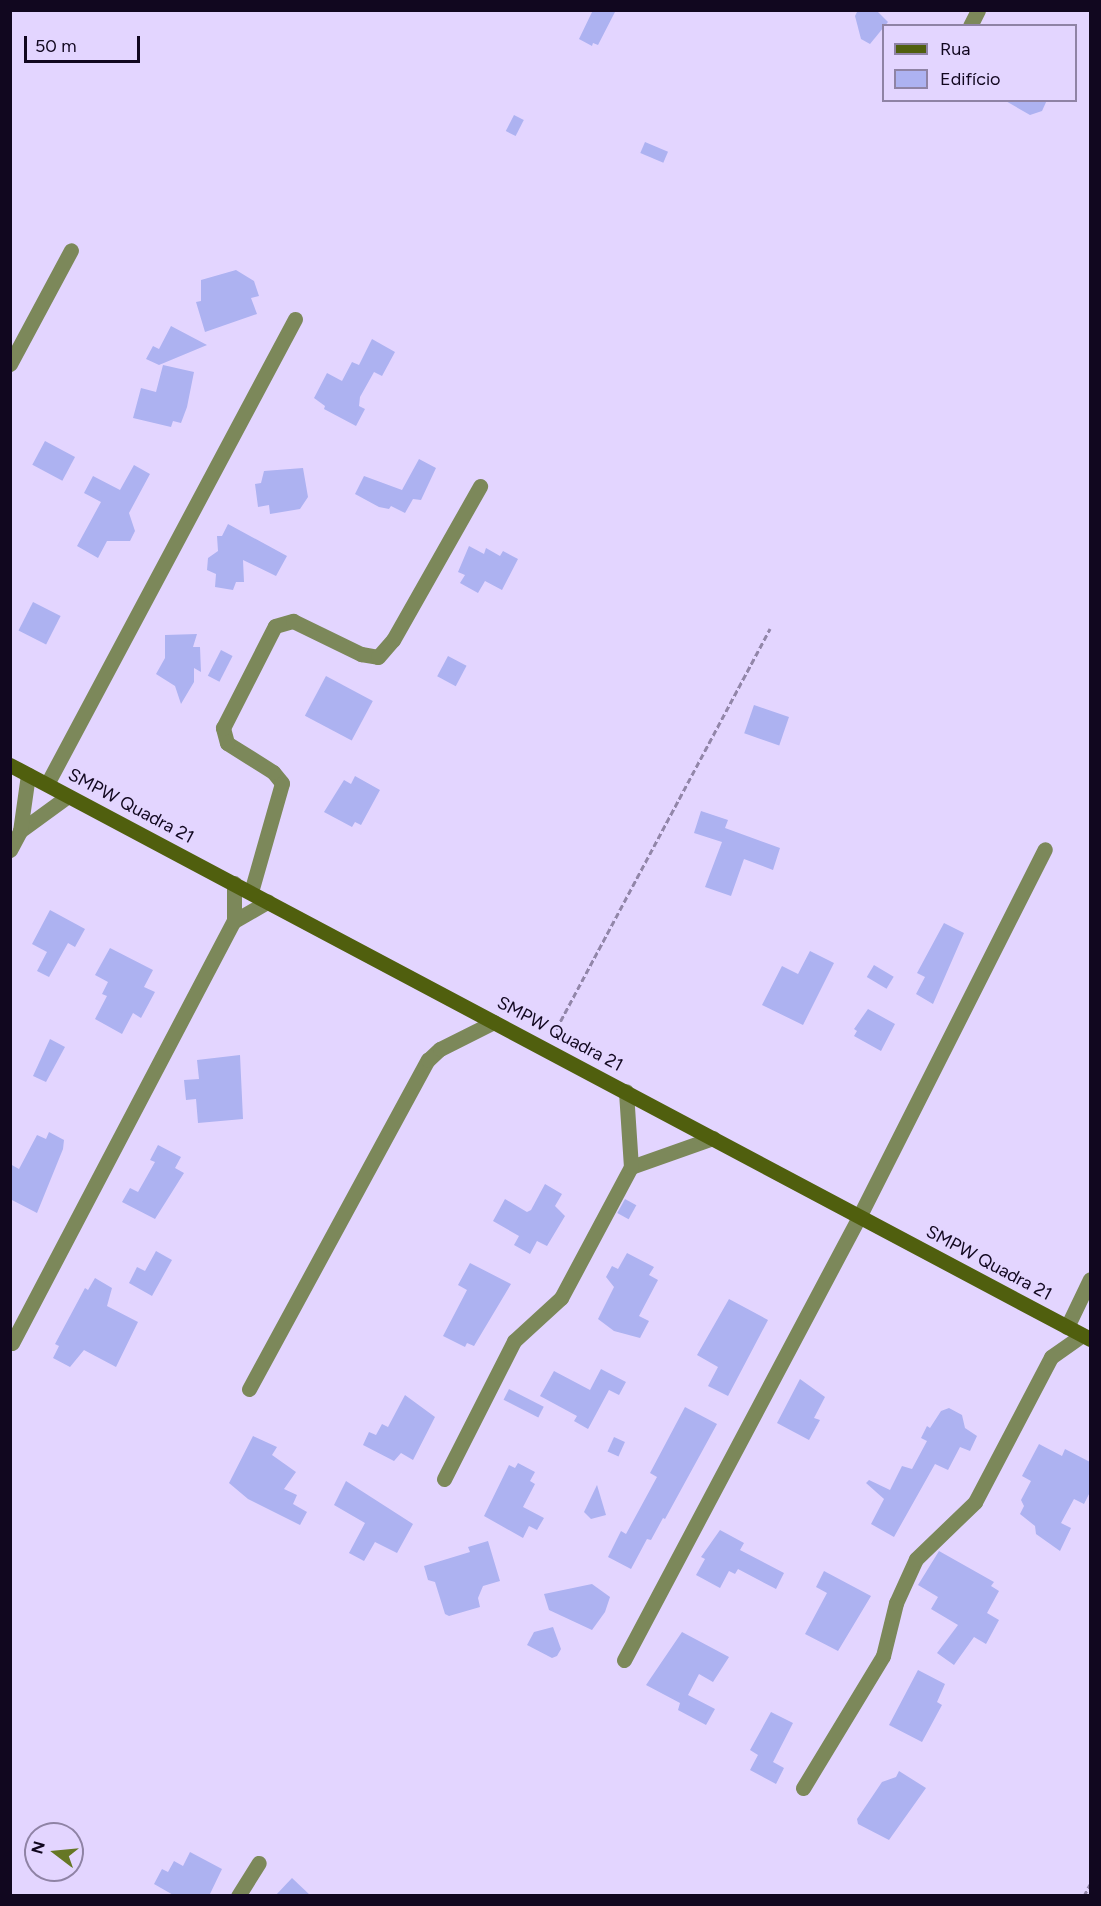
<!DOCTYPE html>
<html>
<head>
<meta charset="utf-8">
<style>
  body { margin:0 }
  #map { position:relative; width:1101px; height:1906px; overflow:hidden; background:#e3d5ff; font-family:Figtree,sans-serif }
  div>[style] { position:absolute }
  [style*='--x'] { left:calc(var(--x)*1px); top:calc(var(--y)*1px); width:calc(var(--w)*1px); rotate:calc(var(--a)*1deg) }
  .building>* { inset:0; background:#adb2f1; transform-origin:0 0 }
  .path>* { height:3px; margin-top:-1.5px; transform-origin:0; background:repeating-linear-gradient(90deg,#9286a9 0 6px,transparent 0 9px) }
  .street>* { height:15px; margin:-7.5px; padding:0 7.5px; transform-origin:7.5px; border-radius:7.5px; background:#7c885a }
  .secondary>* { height:15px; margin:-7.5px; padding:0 7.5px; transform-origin:7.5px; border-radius:7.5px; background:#505f0e }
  span { translate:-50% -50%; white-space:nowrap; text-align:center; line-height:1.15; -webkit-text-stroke:4.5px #e3d5ff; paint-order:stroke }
  .street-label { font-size:18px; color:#11071f }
  .frame { position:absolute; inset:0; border:12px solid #11071f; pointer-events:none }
  .legend { position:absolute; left:882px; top:24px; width:195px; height:78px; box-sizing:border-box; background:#e3d5ff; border:2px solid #8f83a5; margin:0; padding:8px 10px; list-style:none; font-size:18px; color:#11071f }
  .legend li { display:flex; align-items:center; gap:12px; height:30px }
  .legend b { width:30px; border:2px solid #8f83a5 }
  .north { position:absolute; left:24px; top:1822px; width:60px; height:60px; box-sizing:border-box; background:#e3d5ff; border:2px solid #8f83a5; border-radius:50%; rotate:286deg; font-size:16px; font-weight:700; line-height:24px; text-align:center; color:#11071f }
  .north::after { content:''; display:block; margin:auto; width:21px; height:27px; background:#667725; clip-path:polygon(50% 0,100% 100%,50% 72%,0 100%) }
  .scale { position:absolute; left:24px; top:36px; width:116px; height:27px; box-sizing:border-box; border:3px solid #11071f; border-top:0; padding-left:8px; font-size:18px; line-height:21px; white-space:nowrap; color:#11071f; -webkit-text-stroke:4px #e3d5ff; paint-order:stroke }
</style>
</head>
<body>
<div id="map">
  <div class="building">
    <div style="clip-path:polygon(593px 10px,616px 10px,598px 45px,593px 43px,592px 46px,579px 39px)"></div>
    <div style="clip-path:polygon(858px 10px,876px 10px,888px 22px,870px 44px,861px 39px,855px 16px)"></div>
    <div style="clip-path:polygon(1004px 100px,1047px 100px,1042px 111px,1030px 115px)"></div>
    <div style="left:514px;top:115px;width:11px;height:18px;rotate:27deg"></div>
    <div style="left:645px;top:142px;width:25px;height:12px;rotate:23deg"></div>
    <div style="clip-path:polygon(236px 270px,254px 281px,259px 296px,251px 298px,257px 314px,205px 332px,196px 302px,201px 301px,201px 280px)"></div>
    <div style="clip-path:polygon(171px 326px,207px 345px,159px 365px,146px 359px,153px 346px,159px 349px)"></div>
    <div style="clip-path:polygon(372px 339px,395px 352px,382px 376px,374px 372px,360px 397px,359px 406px,365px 409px,356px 426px,324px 409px,325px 406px,314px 398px,327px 373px,342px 381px,352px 362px,359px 365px)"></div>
    <div style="clip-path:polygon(163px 365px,194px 372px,187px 407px,181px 423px,173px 421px,171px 427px,133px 418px,141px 388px,156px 392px)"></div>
    <div style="left:45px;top:441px;width:34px;height:27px;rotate:28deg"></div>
    <div style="clip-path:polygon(419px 459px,436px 468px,421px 500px,413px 499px,405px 513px,391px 506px,389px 509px,379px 507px,355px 494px,364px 476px,402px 490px)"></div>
    <div style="clip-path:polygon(134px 465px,150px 474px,129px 513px,135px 531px,130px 541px,107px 541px,98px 558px,77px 546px,101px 502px,84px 493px,93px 476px,120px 490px)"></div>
    <div style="clip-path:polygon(303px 468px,308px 497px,300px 509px,270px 514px,269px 505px,258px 507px,255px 484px,261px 483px,264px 471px)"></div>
    <div style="clip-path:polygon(228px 524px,287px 556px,276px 576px,243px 560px,244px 582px,236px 582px,233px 590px,215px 587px,216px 574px,207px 570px,208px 558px,218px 551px,217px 536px,222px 536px)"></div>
    <div style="clip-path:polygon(469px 546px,484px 554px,486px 548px,500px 556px,503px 551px,518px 559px,502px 590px,485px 581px,478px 593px,460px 583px,465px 575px,458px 572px)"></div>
    <div style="left:33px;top:602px;width:31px;height:32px;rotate:27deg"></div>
    <div style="clip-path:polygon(197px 634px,193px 647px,200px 647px,201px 672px,194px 668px,194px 682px,181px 704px,175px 686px,156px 674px,165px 658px,165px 635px)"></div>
    <div style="left:221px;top:650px;width:13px;height:29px;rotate:27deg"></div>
    <div style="left:448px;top:656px;width:21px;height:23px;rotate:28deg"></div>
    <div style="left:326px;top:676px;width:53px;height:45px;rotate:28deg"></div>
    <div style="left:754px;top:705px;width:37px;height:30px;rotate:19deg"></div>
    <div style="clip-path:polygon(355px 776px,380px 790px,361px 825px,355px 822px,352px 827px,324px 812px,344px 780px,351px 784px)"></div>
    <div style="clip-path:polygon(701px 811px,728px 820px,725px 828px,780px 848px,773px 870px,744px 859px,731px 896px,705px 887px,722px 842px,694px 833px)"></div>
    <div style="clip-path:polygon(50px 910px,85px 929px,75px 947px,68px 943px,49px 977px,37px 971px,47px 952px,32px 944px)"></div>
    <div style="clip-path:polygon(944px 923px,964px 933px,933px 1004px,916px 994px,925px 977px,917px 973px)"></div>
    <div style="clip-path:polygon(110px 948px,153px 970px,144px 987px,155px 992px,141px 1018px,133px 1013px,122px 1034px,95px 1019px,107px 996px,102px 994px,108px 982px,95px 975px)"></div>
    <div style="clip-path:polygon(810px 951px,834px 963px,803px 1025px,762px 1005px,782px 966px,798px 974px)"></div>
    <div style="left:874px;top:965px;width:23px;height:14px;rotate:31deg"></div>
    <div style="clip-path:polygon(868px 1009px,895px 1024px,881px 1051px,854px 1036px,857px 1031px,854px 1029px)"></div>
    <div style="clip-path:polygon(50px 1039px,65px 1047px,46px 1082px,33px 1076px)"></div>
    <div style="clip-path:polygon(240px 1055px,243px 1119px,198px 1123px,196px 1099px,186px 1100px,184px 1080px,199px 1079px,197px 1060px)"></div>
    <div style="clip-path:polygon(49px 1132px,64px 1140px,63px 1149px,37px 1213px,10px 1199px,10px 1164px,19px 1169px,37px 1135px,46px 1139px)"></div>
    <div style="clip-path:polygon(158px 1145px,181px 1157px,175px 1168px,184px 1173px,155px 1219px,122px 1202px,130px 1188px,138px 1192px,155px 1162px,150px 1160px)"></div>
    <div style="clip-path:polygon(545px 1184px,562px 1194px,555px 1206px,565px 1216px,547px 1246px,537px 1241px,530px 1254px,514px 1245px,519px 1236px,493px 1221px,505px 1199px,527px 1212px,531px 1210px)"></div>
    <div style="left:625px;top:1199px;width:13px;height:16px;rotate:29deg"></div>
    <div style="clip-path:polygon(156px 1251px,172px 1260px,152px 1296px,129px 1283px,137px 1267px,145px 1271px)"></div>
    <div style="clip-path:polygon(627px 1253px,654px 1267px,649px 1275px,658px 1280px,639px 1316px,649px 1321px,640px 1338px,614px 1331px,598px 1319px,614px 1287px,606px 1277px,612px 1266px,618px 1269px)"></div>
    <div style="clip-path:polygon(470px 1263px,511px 1284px,474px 1346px,467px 1343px,465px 1347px,443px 1336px,467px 1290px,458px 1285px)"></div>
    <div style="clip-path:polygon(95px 1278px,112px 1288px,107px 1306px,138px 1322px,116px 1367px,84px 1350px,70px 1367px,53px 1358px,59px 1346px,55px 1344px,85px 1288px,88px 1290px)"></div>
    <div style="clip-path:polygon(729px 1299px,768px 1320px,728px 1396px,708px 1386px,718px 1367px,697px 1355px)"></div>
    <div style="clip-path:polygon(601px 1369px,626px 1382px,619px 1395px,609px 1390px,588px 1429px,574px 1421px,577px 1416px,540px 1396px,554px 1371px,590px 1390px)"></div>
    <div style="clip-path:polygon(800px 1379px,825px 1397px,814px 1418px,820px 1420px,809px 1440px,777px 1423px)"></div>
    <div style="left:509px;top:1389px;width:39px;height:12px;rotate:27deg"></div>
    <div style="clip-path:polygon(405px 1395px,435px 1417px,413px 1460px,401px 1453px,394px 1461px,363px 1445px,369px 1432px,376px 1435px,382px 1424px,388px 1427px)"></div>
    <div style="clip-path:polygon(685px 1407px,717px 1424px,665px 1519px,663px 1518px,651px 1540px,647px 1539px,631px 1569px,608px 1557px,621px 1531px,626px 1534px,657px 1477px,650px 1473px)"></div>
    <div style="clip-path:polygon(949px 1408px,962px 1415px,965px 1428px,977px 1436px,970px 1451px,960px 1447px,948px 1470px,935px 1464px,894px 1537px,871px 1524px,884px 1499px,866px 1483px,869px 1480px,890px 1490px,902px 1466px,912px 1469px,927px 1441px,921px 1438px,927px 1426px,930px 1428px,941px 1411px)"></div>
    <div style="clip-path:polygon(253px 1436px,277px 1447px,272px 1455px,296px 1472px,284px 1489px,297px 1495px,293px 1504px,307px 1512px,300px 1525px,248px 1499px,229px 1483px)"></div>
    <div style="left:614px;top:1437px;width:12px;height:16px;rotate:24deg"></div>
    <div style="clip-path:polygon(1039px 1444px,1062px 1456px,1065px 1449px,1090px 1462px,1090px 1492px,1084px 1504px,1074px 1499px,1068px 1510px,1061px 1523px,1071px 1528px,1060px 1551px,1036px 1534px,1035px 1526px,1020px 1514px,1024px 1506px,1021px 1500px,1031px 1481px,1022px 1476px)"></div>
    <div style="clip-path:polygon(518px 1463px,535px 1472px,530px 1481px,535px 1484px,523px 1507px,544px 1518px,537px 1530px,529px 1526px,523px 1538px,484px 1516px,509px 1465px,515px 1468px)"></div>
    <div style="clip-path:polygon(346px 1481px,413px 1524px,397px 1553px,375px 1542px,364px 1561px,349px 1553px,365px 1523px,334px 1505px)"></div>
    <div style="clip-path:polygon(597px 1485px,606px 1515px,591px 1519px,584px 1512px)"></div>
    <div style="clip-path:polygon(720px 1530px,744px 1543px,740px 1550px,784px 1573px,776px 1589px,738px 1569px,735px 1574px,729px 1571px,720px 1588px,696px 1575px,705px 1559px,701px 1557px)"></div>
    <div style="clip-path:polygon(488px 1541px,500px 1581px,483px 1586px,478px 1598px,480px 1607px,449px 1616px,445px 1614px,435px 1582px,428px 1580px,424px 1566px,470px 1552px,468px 1547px)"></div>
    <div style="clip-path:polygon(939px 1551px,994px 1582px,991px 1586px,999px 1591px,987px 1613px,999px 1620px,986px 1644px,974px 1637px,954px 1665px,937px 1653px,958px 1625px,931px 1609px,938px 1597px,918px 1585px)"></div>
    <div style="clip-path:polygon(824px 1571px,871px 1596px,838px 1651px,805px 1634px,827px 1593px,816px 1587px)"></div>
    <div style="clip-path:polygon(592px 1584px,610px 1597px,605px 1612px,592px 1630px,549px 1610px,544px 1594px)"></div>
    <div style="clip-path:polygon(553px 1627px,561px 1649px,557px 1656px,552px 1658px,527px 1645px,534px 1632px)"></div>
    <div style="clip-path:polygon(682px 1632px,729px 1657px,713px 1682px,699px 1674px,688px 1695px,715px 1709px,706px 1725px,678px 1710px,680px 1703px,646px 1685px)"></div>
    <div style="clip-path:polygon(918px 1670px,945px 1684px,937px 1702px,942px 1705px,922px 1742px,889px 1725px)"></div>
    <div style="clip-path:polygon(771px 1712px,793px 1723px,773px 1762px,784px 1768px,776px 1784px,750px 1770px,758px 1755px,750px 1750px)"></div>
    <div style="clip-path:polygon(899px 1771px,926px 1788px,889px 1840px,858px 1824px,857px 1819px,882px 1782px,896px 1777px)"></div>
    <div style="clip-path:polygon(190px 1852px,222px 1869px,209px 1896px,175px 1896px,154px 1884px,162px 1869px,168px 1872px,174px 1861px,183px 1866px)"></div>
    <div style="clip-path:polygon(292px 1878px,311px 1896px,275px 1896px)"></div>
  </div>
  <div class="path">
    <div style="--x:552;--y:1037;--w:463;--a:-61.9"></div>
    <div style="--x:1084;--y:1896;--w:13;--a:-63"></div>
  </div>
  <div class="street">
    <div style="--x:970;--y:26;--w:18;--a:-63"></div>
    <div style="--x:10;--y:364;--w:129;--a:-61.8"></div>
    <div style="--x:47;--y:784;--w:527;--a:-61.93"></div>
    <div style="--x:20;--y:831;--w:59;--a:-36.1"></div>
    <div style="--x:10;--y:850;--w:21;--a:-62"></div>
    <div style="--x:20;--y:831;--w:57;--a:-81.9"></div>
    <div style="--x:251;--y:892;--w:113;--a:-74.1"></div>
    <div style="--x:282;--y:783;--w:14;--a:-129"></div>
    <div style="--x:273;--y:772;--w:54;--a:-147.8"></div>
    <div style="--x:227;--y:743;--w:16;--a:-105"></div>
    <div style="--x:223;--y:728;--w:114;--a:-63"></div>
    <div style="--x:275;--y:626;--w:19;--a:-16"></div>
    <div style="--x:293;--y:621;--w:76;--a:25.9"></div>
    <div style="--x:361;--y:654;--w:17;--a:10"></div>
    <div style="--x:378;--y:657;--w:23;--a:-49"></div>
    <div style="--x:393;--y:640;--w:177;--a:-60.5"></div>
    <div style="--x:234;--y:921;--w:39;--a:-30"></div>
    <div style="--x:631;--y:1167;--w:87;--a:-19.5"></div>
    <div style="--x:1067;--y:1327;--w:53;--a:-64.4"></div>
    <div style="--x:12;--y:1343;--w:477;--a:-62.3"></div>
    <div style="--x:234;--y:921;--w:38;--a:-90"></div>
    <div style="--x:249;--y:1389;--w:375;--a:-61.5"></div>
    <div style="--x:428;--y:1060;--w:16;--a:-43"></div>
    <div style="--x:440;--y:1049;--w:60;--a:-26.6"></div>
    <div style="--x:444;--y:1479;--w:155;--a:-63.1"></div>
    <div style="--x:514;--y:1341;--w:64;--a:-42.5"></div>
    <div style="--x:561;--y:1298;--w:149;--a:-61.9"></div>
    <div style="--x:631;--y:1167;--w:76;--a:-93.8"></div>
    <div style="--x:624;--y:1660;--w:501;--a:-62.06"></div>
    <div style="--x:859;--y:1217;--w:412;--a:-63.2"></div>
    <div style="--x:803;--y:1788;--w:154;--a:-58.8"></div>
    <div style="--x:883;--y:1656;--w:55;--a:-76.2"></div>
    <div style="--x:896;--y:1603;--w:48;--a:-65.6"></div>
    <div style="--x:916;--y:1559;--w:82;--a:-44"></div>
    <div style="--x:975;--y:1502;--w:164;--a:-62.3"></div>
    <div style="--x:1051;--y:1357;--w:38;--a:-35"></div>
    <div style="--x:238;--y:1896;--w:39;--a:-58"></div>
  </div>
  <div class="secondary">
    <div style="--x:10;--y:765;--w:1223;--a:27.99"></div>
  </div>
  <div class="street-label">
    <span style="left:131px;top:806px;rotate:28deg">SMPW Quadra 21</span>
    <span style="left:560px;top:1034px;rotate:28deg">SMPW Quadra 21</span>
    <span style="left:989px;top:1263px;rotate:28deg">SMPW Quadra 21</span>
  </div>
  <div class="frame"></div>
  <ul class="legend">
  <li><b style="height:8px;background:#505f0e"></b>Rua</li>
  <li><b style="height:16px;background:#adb2f1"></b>Edifício</li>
  </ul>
  <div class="north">N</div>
  <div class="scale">50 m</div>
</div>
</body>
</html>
